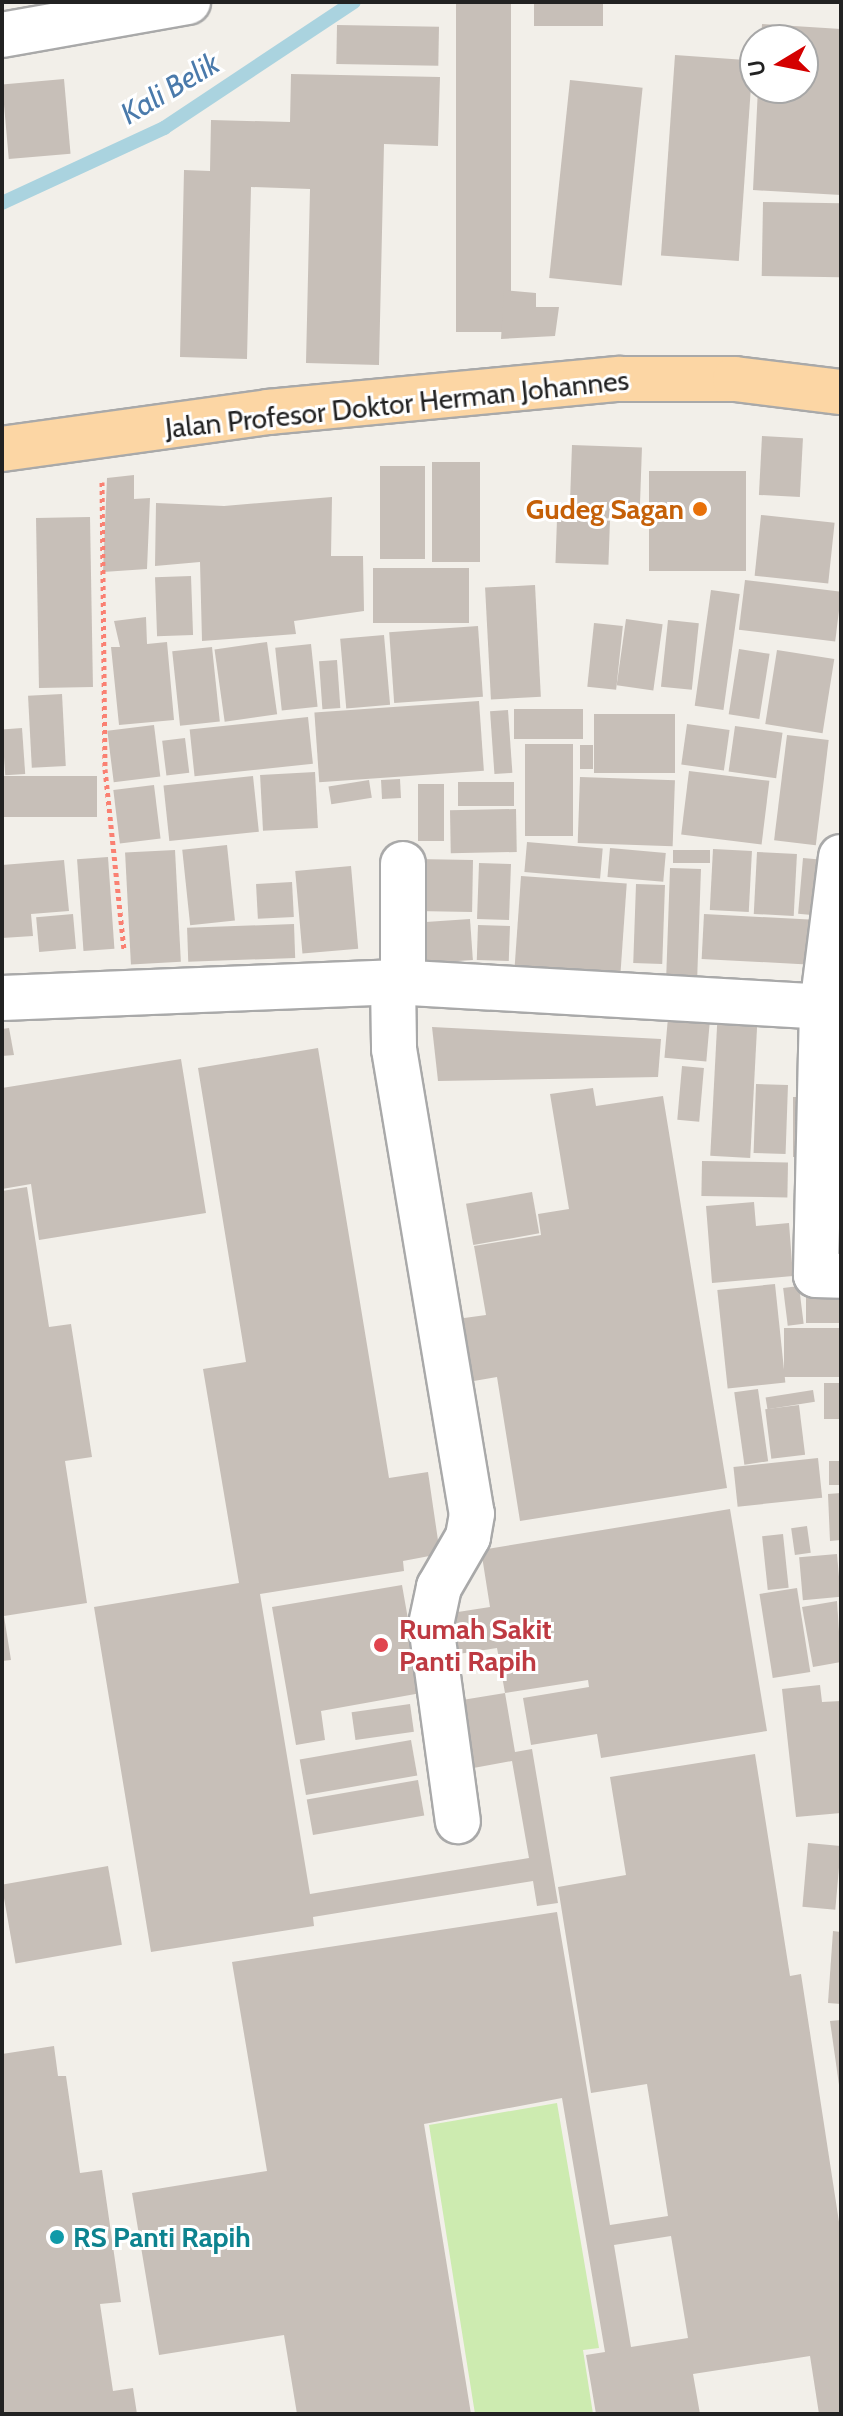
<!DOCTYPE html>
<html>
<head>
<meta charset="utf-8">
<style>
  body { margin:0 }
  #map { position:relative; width:843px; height:2416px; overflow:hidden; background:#f2efe9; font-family:Cabin,sans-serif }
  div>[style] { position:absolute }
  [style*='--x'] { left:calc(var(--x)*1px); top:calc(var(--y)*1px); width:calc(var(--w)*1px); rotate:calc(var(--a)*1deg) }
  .grass>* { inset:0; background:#cdebb0 }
  .stream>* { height:14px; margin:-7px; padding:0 7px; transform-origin:7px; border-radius:7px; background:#aad3df }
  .building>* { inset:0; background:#c7bfb8; transform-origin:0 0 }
  .path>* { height:5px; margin-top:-2.5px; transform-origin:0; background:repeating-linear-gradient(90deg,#fa8072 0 4px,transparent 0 8px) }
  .roads { filter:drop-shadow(2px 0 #a9a9a9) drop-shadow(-2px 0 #a9a9a9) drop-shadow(0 2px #a9a9a9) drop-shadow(0 -2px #a9a9a9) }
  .minor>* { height:44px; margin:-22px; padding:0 22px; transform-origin:22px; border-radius:22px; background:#fff }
  .major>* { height:44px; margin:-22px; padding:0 22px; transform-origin:22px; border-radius:22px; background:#fcd6a4 }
  .dots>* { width:22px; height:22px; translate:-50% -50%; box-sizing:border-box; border:4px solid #fff; border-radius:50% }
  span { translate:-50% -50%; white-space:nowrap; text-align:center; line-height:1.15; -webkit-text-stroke:6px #fff; paint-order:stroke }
  .street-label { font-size:28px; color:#222 }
  .food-label { font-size:28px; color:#c56008; font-weight:700 }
  .right { translate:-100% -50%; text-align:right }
  .health-label { font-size:28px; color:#be3a42; font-weight:700 }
  .left { translate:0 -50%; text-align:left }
  .culture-label { font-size:28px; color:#0d838f; font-weight:700 }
  .water-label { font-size:30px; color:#4a7aab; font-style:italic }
  .frame { position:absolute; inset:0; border:4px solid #222; pointer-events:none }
  .north { position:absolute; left:739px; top:24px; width:80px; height:80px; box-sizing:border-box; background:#fff; border:2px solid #a7a7a7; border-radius:50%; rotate:260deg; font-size:22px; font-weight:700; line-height:32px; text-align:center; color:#222 }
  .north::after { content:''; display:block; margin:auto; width:28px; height:36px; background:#d40000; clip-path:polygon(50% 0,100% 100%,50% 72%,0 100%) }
</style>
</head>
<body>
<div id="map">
  <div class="grass">
    <div style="clip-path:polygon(557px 2103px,599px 2348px,583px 2350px,593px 2414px,475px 2414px,429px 2125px)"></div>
  </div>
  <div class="stream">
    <div style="--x:2;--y:203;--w:179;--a:-24.8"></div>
    <div style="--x:164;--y:128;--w:228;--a:-33.6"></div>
  </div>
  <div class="building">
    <div style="left:456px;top:2px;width:55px;height:330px"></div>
    <div style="left:534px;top:2px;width:69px;height:24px"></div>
    <div style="clip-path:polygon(762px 24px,841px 29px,841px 195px,753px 190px,758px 88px,803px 88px,803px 40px,761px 40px)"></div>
    <div style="left:337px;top:25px;width:102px;height:39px;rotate:1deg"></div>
    <div style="left:675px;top:55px;width:78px;height:201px;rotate:4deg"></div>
    <div style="clip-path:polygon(291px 74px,440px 77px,438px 146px,384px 144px,379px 365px,306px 363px,310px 189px,251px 187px,247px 359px,180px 357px,184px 170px,210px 171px,211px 120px,290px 122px)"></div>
    <div style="left:64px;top:79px;width:75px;height:62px;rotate:85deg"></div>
    <div style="left:570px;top:80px;width:73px;height:199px;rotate:6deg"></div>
    <div style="left:763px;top:202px;width:78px;height:74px;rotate:1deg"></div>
    <div style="clip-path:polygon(504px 290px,536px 293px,536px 307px,559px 307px,555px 336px,501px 339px)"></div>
    <div style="left:762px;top:436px;width:41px;height:59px;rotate:3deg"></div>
    <div style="left:572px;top:445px;width:70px;height:72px;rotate:2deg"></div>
    <div style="left:432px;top:462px;width:48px;height:100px"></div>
    <div style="left:380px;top:466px;width:45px;height:93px"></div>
    <div style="left:649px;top:471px;width:97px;height:100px"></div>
    <div style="clip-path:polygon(134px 475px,134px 499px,150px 498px,147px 569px,103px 572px,107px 478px)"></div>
    <div style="clip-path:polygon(332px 497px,331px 556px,363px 556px,364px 611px,294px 621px,296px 634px,202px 641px,200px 562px,155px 566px,156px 503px,224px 506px)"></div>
    <div style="left:761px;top:515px;width:74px;height:61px;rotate:6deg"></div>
    <div style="left:90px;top:517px;width:170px;height:54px;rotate:89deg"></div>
    <div style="left:557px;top:519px;width:53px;height:44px;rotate:2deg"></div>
    <div style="left:373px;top:568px;width:96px;height:55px"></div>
    <div style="left:191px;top:576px;width:59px;height:36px;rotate:88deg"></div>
    <div style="left:745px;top:580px;width:97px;height:50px;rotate:7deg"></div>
    <div style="left:535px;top:585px;width:112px;height:50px;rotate:87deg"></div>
    <div style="left:711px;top:590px;width:29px;height:117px;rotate:8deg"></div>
    <div style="clip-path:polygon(146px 617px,147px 644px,167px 642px,174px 720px,119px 725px,111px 647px,120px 647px,114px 621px)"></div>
    <div style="left:626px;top:619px;width:37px;height:67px;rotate:8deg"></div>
    <div style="left:668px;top:620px;width:31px;height:67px;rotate:6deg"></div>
    <div style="left:594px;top:623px;width:29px;height:64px;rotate:6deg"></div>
    <div style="left:478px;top:626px;width:71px;height:89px;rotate:86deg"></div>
    <div style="left:384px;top:635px;width:70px;height:44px;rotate:85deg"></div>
    <div style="left:267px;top:642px;width:73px;height:53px;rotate:82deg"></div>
    <div style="left:311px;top:644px;width:63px;height:36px;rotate:84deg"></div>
    <div style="left:212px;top:647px;width:75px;height:40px;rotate:84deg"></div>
    <div style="left:739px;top:649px;width:31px;height:66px;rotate:9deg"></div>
    <div style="left:777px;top:650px;width:58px;height:75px;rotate:9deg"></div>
    <div style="left:337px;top:660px;width:48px;height:18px;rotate:86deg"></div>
    <div style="left:62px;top:694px;width:72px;height:34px;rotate:87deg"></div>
    <div style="left:479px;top:701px;width:70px;height:165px;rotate:86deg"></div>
    <div style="left:583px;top:709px;width:30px;height:69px;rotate:90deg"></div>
    <div style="left:508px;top:710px;width:63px;height:18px;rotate:86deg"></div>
    <div style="left:594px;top:714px;width:81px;height:59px"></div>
    <div style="left:308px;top:717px;width:47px;height:119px;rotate:84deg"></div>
    <div style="left:687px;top:724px;width:43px;height:41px;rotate:8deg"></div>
    <div style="left:154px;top:725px;width:52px;height:47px;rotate:83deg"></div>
    <div style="left:735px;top:726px;width:48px;height:46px;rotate:8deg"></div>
    <div style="left:22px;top:728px;width:46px;height:20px;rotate:86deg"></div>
    <div style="left:787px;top:735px;width:42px;height:106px;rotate:7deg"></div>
    <div style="left:185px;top:738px;width:35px;height:23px;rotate:83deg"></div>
    <div style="left:525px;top:744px;width:48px;height:92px"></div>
    <div style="left:580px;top:745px;width:13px;height:24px"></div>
    <div style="left:689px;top:771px;width:81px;height:64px;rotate:7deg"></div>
    <div style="left:315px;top:772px;width:56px;height:55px;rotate:87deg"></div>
    <div style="left:97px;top:776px;width:41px;height:95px;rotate:90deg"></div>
    <div style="left:253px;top:776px;width:56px;height:90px;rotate:84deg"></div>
    <div style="left:580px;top:777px;width:95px;height:66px;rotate:2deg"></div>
    <div style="left:400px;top:779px;width:19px;height:19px;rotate:87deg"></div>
    <div style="left:369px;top:780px;width:18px;height:41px;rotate:81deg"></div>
    <div style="left:458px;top:782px;width:56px;height:24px"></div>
    <div style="left:418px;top:784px;width:26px;height:57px"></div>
    <div style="left:154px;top:785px;width:54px;height:41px;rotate:83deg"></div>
    <div style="left:516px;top:809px;width:43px;height:66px;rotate:89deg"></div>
    <div style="left:527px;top:842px;width:76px;height:30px;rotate:5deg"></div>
    <div style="left:227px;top:845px;width:76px;height:45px;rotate:84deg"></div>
    <div style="left:610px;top:848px;width:56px;height:29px;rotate:5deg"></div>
    <div style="left:713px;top:849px;width:39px;height:61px;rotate:3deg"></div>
    <div style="left:175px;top:850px;width:112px;height:50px;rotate:87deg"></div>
    <div style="left:673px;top:850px;width:37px;height:13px"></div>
    <div style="left:757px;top:852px;width:40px;height:62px;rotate:3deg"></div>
    <div style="left:108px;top:857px;width:92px;height:31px;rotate:86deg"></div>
    <div style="left:803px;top:858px;width:22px;height:56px;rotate:5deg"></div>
    <div style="left:417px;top:859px;width:56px;height:52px;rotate:1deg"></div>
    <div style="clip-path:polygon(64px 860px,69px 911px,31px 914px,33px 936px,2px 938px,2px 865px)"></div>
    <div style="left:479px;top:863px;width:32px;height:56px;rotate:2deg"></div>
    <div style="left:351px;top:866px;width:83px;height:56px;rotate:85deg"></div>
    <div style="left:670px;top:868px;width:31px;height:111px;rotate:2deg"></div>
    <div style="left:521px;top:876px;width:106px;height:97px;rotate:4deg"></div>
    <div style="left:292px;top:882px;width:35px;height:36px;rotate:87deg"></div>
    <div style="left:636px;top:884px;width:29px;height:79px;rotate:2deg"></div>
    <div style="left:73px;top:914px;width:35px;height:37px;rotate:85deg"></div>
    <div style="left:704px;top:914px;width:110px;height:45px;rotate:3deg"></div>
    <div style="left:470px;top:919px;width:41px;height:59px;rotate:86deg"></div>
    <div style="left:294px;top:924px;width:34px;height:107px;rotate:88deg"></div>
    <div style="left:478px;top:925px;width:32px;height:35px;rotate:2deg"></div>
    <div style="left:669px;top:1006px;width:42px;height:52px;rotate:5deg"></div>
    <div style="left:718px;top:1008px;width:40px;height:148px;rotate:3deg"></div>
    <div style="clip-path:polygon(432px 1027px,661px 1039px,658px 1077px,438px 1081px)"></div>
    <div style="clip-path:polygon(9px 1028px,14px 1055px,2px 1056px,2px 1029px)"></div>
    <div style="clip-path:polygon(318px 1048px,389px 1478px,428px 1472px,440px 1554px,403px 1561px,404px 1571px,260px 1594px,310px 1894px,529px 1858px,512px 1761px,468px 1769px,456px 1701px,505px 1693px,515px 1752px,532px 1749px,558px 1903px,537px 1906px,533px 1881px,313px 1917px,314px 1926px,151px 1952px,94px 1607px,239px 1583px,203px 1369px,246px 1362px,198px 1068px)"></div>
    <div style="clip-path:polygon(181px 1059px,206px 1213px,39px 1240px,31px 1184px,2px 1189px,2px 1088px)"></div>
    <div style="left:682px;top:1066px;width:22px;height:54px;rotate:5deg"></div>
    <div style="left:756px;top:1084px;width:32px;height:69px;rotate:2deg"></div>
    <div style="clip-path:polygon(593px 1088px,596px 1106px,663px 1096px,727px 1488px,520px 1521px,497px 1377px,468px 1382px,457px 1319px,486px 1315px,474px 1246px,541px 1235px,538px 1214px,569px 1209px,550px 1094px)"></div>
    <div style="left:793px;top:1097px;width:23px;height:60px"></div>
    <div style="left:702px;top:1161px;width:86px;height:35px;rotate:1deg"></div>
    <div style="clip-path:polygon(27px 1187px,49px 1327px,71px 1324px,92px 1457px,65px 1461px,87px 1603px,4px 1616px,11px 1660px,2px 1661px,2px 1191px)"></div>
    <div style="left:532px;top:1192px;width:42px;height:67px;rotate:80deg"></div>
    <div style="clip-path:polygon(754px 1202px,756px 1226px,789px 1223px,793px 1276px,712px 1283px,706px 1206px)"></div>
    <div style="left:841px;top:1278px;width:45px;height:35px;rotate:90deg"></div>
    <div style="left:775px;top:1284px;width:99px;height:58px;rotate:84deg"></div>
    <div style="left:799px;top:1286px;width:38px;height:16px;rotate:83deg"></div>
    <div style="left:841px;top:1328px;width:49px;height:57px;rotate:90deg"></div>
    <div style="left:841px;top:1383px;width:36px;height:17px;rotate:90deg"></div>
    <div style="left:758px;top:1389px;width:73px;height:24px;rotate:82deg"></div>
    <div style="left:813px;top:1390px;width:12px;height:48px;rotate:81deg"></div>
    <div style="left:799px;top:1405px;width:50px;height:34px;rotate:83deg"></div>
    <div style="left:818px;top:1458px;width:40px;height:85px;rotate:84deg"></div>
    <div style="left:829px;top:1461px;width:12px;height:24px"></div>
    <div style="clip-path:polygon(841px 1493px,841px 1540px,830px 1541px,828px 1494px)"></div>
    <div style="clip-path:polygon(730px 1509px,767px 1731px,601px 1758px,597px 1734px,531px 1745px,523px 1698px,589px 1687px,588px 1680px,505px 1693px,497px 1648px,452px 1655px,445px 1614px,490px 1607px,481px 1550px)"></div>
    <div style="left:807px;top:1526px;width:27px;height:16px;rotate:82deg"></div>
    <div style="left:783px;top:1534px;width:54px;height:21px;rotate:84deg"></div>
    <div style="left:837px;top:1554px;width:43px;height:38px;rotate:85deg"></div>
    <div style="clip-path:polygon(402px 1585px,421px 1693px,321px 1711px,325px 1740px,296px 1745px,272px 1607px)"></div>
    <div style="left:797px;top:1588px;width:85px;height:38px;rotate:81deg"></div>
    <div style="clip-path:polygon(837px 1601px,841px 1662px,813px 1667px,802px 1607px)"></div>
    <div style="clip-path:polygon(820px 1685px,822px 1702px,841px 1701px,841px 1813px,796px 1817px,782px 1689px)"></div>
    <div style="left:410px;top:1704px;width:28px;height:59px;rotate:82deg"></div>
    <div style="left:411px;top:1740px;width:36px;height:113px;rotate:80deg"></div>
    <div style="clip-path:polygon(evenodd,755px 1754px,790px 1976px,801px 1974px,841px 2235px,841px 2414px,819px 2414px,810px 2356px,693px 2374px,700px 2414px,596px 2414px,586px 2355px,605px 2352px,562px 2098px,424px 2124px,471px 2414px,297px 2414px,284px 2335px,159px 2355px,132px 2193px,267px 2171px,232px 1962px,557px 1912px,610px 2225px,668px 2216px,647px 2084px,591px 2093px,558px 1887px,626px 1875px,610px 1777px,755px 1754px,671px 2236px,688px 2338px,631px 2347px,614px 2245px,671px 2236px)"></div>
    <div style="left:418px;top:1780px;width:36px;height:113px;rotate:80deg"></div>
    <div style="left:808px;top:1843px;width:33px;height:64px;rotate:5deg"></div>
    <div style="left:108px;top:1866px;width:80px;height:108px;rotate:80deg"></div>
    <div style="clip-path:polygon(833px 1931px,841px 1932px,841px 2004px,828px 2003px)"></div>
    <div style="clip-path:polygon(841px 2020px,841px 2085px,839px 2085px,830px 2021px)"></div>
    <div style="clip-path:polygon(54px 2046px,58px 2076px,66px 2076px,80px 2173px,102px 2170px,121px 2302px,100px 2304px,113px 2391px,133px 2388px,137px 2414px,2px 2414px,2px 2054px)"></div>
  </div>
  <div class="path">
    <div style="--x:102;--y:482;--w:287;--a:89.4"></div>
    <div style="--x:105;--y:769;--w:183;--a:84"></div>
  </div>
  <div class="roads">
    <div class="minor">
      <div style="--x:2;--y:35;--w:189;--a:-10.1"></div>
      <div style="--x:841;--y:857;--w:151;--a:97.2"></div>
      <div style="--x:822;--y:1007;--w:268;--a:91.3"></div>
      <div style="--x:816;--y:1275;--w:25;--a:2"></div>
      <div style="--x:403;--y:864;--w:118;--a:90"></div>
      <div style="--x:393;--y:982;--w:67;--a:89.1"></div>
      <div style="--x:394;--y:1049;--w:471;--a:80.5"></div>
      <div style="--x:472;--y:1514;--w:23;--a:100"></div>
      <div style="--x:468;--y:1537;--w:58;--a:120.1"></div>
      <div style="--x:439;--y:1587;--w:39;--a:102"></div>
      <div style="--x:431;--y:1625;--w:198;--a:82.2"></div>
      <div style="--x:2;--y:998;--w:391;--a:-2.3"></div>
      <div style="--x:393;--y:982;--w:430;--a:3.3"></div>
    </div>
    <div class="major">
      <div style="--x:2;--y:449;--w:269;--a:-7.9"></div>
      <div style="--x:268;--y:412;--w:354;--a:-5.4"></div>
      <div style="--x:620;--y:379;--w:115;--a:0"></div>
      <div style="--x:735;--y:379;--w:107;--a:7"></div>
    </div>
  </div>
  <div class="dots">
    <div style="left:700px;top:509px;background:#e8710a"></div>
    <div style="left:381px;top:1645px;background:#e0444e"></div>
    <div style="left:57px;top:2237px;background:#0f9aa8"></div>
  </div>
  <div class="street-label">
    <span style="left:397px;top:404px;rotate:-6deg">Jalan Profesor Doktor Herman Johannes</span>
  </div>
  <div class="food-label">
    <span class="right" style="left:684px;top:509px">Gudeg Sagan</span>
  </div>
  <div class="health-label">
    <span class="left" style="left:399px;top:1645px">Rumah Sakit<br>Panti Rapih</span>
  </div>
  <div class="culture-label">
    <span class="left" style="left:73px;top:2237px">RS Panti Rapih</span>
  </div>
  <div class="water-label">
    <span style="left:170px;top:89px;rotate:-31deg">Kali Belik</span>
  </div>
  <div class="frame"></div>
  <div class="north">U</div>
</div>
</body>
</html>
